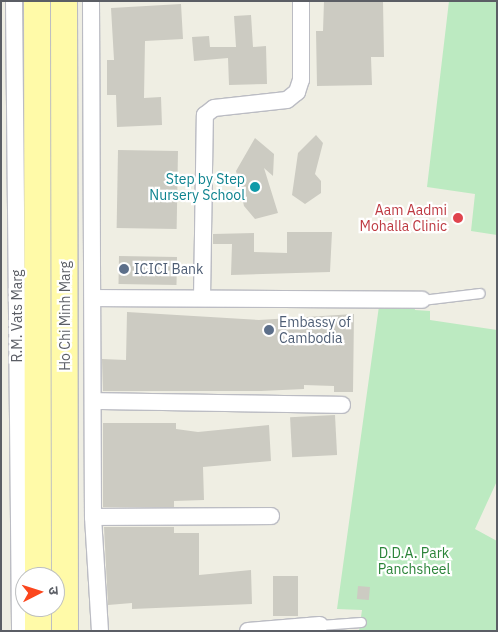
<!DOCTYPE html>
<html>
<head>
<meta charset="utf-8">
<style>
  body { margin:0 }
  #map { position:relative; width:498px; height:632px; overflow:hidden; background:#efeee3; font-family:"IBM Plex Sans","Noto Sans Devanagari",sans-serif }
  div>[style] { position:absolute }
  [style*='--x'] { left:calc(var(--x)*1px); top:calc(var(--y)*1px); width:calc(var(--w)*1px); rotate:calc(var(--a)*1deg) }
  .green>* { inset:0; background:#bceac1 }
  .building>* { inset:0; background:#cccbc2; transform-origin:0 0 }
  .roads { filter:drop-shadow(1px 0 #bbbcc3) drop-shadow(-1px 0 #bbbcc3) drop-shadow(0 1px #bbbcc3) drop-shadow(0 -1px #bbbcc3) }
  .lane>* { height:9px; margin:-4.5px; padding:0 4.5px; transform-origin:4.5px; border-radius:4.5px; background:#fff }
  .street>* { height:16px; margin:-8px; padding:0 8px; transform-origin:8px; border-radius:8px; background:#fff }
  .primary>* { height:26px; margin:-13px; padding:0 13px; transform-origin:13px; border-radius:13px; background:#fffaa8 }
  .dots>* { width:14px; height:14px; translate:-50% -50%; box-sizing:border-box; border:2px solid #fff; border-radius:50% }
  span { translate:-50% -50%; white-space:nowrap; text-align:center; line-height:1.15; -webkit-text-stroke:4.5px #fff; paint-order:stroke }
  .culture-label { font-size:14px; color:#0d838f }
  .right { translate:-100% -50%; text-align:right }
  .health-label { font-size:14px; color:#be3a42 }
  .service-label { font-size:14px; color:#4e5e75 }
  .left { translate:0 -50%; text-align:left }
  .street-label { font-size:14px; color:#5b5e65 }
  .park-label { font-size:14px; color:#2b8439 }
  .frame { position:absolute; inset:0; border:2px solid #5b5e65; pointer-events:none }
  .north { position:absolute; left:15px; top:567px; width:50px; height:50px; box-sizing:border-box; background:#fff; border:1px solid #bdbfc1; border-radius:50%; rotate:85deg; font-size:14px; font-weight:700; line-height:20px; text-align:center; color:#5b5e65 }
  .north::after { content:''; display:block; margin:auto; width:18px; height:22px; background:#fb461d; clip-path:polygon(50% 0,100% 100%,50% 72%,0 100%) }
</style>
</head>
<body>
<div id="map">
  <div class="green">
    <div style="clip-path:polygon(449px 1px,497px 1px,497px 235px,471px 231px,475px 194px,427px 187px)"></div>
    <div style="clip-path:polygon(414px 305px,415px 310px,430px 311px,430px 320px,497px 330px,497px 481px,475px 529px,497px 541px,497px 631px,359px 631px,362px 610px,337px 609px,379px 306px)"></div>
  </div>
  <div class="building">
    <div style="clip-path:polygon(324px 1px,383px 1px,384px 57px,371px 57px,372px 85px,317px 86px,316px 31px,323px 31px)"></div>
    <div style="clip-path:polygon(181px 4px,183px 39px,145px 41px,144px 98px,161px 97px,162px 125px,117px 127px,116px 95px,107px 95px,107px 60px,114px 60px,111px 8px)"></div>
    <div style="clip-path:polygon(251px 15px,253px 47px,266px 46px,267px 84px,229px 85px,228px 58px,194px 61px,192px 37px,209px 36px,210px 47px,236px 47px,234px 16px)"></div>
    <div style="clip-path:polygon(316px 135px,323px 143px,315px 174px,321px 181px,321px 193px,305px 204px,292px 195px,298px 153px)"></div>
    <div style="clip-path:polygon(255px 138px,274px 154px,273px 176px,264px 168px,278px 213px,255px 219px,244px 206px,236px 171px)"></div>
    <div style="left:118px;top:150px;width:60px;height:78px;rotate:1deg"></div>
    <div style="clip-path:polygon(287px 232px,332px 232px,330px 272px,231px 275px,232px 244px,213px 244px,213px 234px,254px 233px,254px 252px,287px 253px)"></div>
    <div style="left:119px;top:256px;width:58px;height:28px;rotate:1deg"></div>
    <div style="clip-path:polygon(127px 312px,259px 320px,354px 314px,353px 392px,334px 392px,334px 386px,304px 385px,304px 389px,261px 391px,103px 391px,102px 359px,126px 360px)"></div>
    <div style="left:335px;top:415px;width:40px;height:45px;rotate:87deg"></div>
    <div style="clip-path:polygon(103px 423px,176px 423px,176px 429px,198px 432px,269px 425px,271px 461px,203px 467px,204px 500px,174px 501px,174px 507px,103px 507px)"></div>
    <div style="clip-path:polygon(104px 527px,174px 527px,174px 533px,199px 533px,199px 575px,251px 570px,252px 604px,132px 609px,132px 603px,108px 605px)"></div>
    <div style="left:298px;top:576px;width:40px;height:25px;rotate:90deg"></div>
    <div style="left:358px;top:586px;width:12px;height:13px;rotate:5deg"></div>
  </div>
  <div class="roads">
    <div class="lane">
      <div style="--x:422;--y:300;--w:58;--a:-6.9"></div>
      <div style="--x:320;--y:625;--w:41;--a:-4.2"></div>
    </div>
    <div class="street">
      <div style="--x:14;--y:1;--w:630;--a:89.45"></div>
      <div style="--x:91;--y:1;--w:516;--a:89.78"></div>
      <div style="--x:93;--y:517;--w:114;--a:86.5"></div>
      <div style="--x:93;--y:298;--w:329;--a:0.3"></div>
      <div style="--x:202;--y:298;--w:183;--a:-89.1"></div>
      <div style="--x:205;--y:115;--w:11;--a:-38"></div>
      <div style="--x:214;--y:108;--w:73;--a:-6.3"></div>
      <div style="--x:287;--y:100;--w:13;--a:-39"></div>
      <div style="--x:297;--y:92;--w:13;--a:-72"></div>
      <div style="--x:301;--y:80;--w:79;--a:-90"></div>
      <div style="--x:93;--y:401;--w:249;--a:0.9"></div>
      <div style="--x:93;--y:517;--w:178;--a:-0.3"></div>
      <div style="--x:248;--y:631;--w:72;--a:-4.8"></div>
    </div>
    <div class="primary">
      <div style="--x:37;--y:1;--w:576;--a:89.9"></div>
      <div style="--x:64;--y:1;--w:630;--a:89.91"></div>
      <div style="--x:38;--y:607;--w:24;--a:90"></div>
    </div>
  </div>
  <div class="dots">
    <div style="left:255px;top:187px;background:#0f9aa8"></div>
    <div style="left:458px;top:218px;background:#e0444e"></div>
    <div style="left:124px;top:269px;background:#5c6f8a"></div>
    <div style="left:269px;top:330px;background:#5c6f8a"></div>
  </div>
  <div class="culture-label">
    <span class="right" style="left:245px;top:187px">Step by Step<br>Nursery School</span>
  </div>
  <div class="health-label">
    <span class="right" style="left:447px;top:218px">Aam Aadmi<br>Mohalla Clinic</span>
  </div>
  <div class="service-label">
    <span class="left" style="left:134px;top:269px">ICICI Bank</span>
    <span class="left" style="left:279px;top:330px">Embassy of<br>Cambodia</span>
  </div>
  <div class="street-label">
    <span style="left:17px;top:316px;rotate:-90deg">R.M. Vats Marg</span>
    <span style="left:65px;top:316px;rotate:-90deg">Ho Chi Minh Marg</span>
  </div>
  <div class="park-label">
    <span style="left:414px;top:561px">D.D.A. Park<br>Panchsheel</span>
  </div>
  <div class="frame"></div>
  <div class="north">उ</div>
</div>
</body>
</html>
